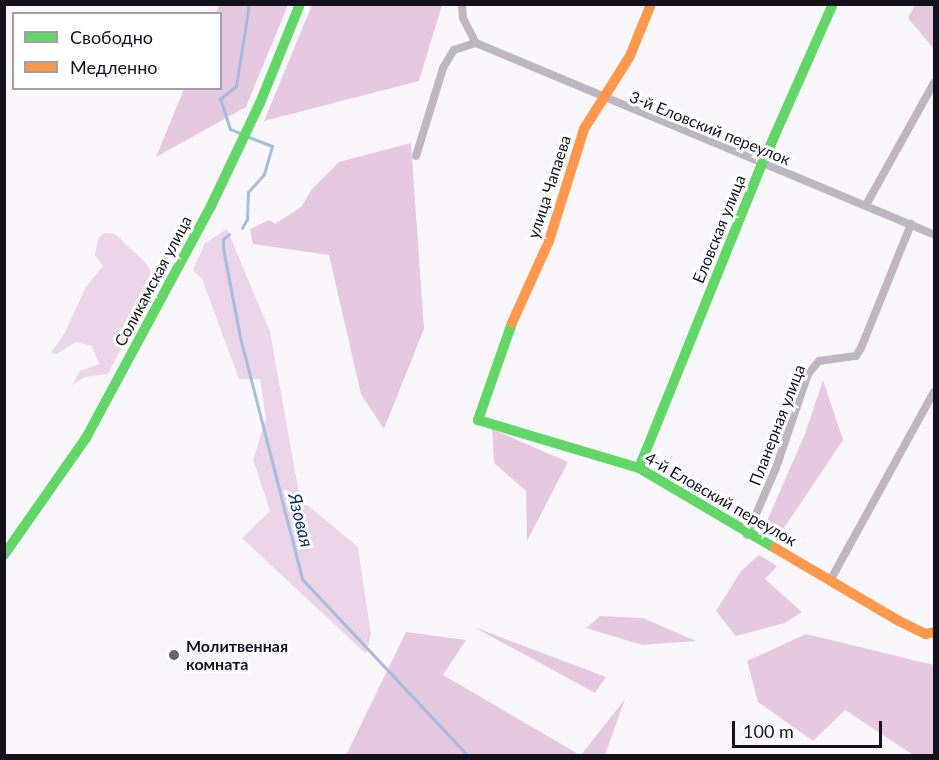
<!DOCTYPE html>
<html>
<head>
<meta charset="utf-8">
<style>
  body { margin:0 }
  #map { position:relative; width:939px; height:760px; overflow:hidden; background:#f9f7fc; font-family:Lato,sans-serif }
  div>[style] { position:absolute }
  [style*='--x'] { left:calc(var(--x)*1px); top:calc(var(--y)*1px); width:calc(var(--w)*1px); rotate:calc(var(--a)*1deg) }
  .green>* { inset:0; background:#ecd5e8 }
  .forest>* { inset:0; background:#e6c9e0 }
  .stream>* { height:3px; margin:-1.5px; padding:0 1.5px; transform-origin:1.5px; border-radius:1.5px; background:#a7bcde }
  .street>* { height:8px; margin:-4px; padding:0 4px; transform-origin:4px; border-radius:4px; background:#beb7c2 }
  .fast>* { height:10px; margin:-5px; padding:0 5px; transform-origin:5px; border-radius:5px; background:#63d668 }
  .slow>* { height:10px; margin:-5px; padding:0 5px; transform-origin:5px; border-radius:5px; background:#ff974d }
  .dots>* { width:16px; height:16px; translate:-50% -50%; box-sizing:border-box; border:3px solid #fff; border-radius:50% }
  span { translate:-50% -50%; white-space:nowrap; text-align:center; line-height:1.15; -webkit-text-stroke:6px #fff; paint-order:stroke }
  .street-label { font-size:16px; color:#15121d }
  .poi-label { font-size:16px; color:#15121d; font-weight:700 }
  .left { translate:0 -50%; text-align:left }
  .water-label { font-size:18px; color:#082f66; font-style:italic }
  .frame { position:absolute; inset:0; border:6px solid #15121d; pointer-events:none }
  .legend { position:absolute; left:12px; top:12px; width:210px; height:78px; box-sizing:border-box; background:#fff; border:2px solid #a1a0a5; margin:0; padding:8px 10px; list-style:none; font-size:18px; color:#15121d }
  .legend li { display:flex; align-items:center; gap:12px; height:30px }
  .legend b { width:30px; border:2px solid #a1a0a5 }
  .scale { position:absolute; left:732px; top:721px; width:150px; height:27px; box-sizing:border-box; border:3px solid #15121d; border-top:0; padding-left:8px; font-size:18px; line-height:21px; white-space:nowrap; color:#15121d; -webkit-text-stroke:4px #fff; paint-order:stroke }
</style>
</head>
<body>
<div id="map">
  <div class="green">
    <div style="clip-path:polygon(227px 229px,270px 332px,300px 499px,358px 547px,371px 635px,366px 654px,242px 538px,270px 511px,253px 460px,266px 419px,260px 379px,239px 379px,202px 279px,193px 270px,205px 243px)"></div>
    <div style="clip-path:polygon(104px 233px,115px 234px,145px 262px,150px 270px,151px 290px,108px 374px,85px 377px,72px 385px,80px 371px,99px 364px,92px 346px,76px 342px,57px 354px,51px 353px,64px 334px,86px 287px,103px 266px,95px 255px,98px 239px)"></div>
  </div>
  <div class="forest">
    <div style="clip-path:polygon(219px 5px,288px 5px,246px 107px,156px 157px,184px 89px,220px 88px,220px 14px,216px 13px)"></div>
    <div style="clip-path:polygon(312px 5px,442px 5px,419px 81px,264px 121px)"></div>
    <div style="clip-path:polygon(915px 5px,934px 5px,934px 49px,908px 18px)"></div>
    <div style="clip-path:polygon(411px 143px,424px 329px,384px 429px,361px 394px,329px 255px,253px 244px,250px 229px,269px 220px,275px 224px,301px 207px,312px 189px,339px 162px)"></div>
    <div style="clip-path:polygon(823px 380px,843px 440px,778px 537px,763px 530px,805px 434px)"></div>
    <div style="clip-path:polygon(492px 429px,568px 462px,527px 541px,526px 491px,494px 463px)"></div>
    <div style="clip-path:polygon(759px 555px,777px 566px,765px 579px,802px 612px,785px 623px,736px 636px,716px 611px,741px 571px)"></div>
    <div style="clip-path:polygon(600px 616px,643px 618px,696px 641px,642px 645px,586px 628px)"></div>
    <div style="clip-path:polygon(474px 627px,606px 677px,595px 693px)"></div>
    <div style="clip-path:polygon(406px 632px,466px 640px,443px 675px,580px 755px,346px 755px)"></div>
    <div style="clip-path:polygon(806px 634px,934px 665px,934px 755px,913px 755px,845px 710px,813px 741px,758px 702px,747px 661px)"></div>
    <div style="clip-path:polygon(625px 699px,605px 755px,581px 755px)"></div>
  </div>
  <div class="stream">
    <div style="--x:242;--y:134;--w:13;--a:-157"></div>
    <div style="--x:230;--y:129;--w:32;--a:-108"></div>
    <div style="--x:220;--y:99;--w:21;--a:-39"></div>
    <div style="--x:236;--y:86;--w:83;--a:-81"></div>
    <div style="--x:242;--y:228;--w:10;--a:-61"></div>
    <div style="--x:247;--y:219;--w:27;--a:-88"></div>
    <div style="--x:248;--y:192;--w:24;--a:-48"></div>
    <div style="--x:264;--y:174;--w:29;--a:-74"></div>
    <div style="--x:272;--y:146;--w:26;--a:-159"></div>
    <div style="--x:229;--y:234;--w:8;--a:140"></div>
    <div style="--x:223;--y:239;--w:9;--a:90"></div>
    <div style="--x:223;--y:248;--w:91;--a:79.2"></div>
    <div style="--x:240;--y:337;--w:250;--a:75.6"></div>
    <div style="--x:302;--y:579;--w:243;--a:46.8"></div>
  </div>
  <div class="street">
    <div style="--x:462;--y:4;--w:14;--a:86"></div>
    <div style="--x:463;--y:18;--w:28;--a:63"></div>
    <div style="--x:476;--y:43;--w:497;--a:22.7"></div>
    <div style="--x:416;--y:156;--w:92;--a:-72.9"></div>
    <div style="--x:443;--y:68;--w:21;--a:-59"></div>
    <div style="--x:454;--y:50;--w:23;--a:-18"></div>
    <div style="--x:866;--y:205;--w:140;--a:-60.9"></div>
    <div style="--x:747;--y:535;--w:73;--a:-66.6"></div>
    <div style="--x:776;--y:468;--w:99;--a:-71.2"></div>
    <div style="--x:808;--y:374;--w:17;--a:-50"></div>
    <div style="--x:819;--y:361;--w:37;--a:-8"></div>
    <div style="--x:856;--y:356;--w:9;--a:-58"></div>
    <div style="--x:861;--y:348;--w:134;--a:-68"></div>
    <div style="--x:831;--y:579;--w:213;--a:-61.2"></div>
  </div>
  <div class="fast">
    <div style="--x:512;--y:323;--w:103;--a:109.3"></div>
    <div style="--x:478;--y:420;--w:168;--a:16.6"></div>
    <div style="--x:639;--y:468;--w:158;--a:30.5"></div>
    <div style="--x:639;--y:468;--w:328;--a:-68"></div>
    <div style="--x:762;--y:164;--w:175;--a:-66.1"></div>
    <div style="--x:4;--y:555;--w:143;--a:-55"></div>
    <div style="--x:86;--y:438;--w:264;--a:-61.7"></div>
    <div style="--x:211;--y:206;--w:114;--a:-64.6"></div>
    <div style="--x:260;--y:103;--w:107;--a:-68"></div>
  </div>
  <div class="slow">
    <div style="--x:512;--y:323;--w:90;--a:-65.7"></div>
    <div style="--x:549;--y:241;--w:117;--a:-72.6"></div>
    <div style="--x:584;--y:129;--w:86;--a:-57.8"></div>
    <div style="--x:630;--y:56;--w:56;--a:-68"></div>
    <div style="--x:775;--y:548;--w:144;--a:30.5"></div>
    <div style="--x:899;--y:621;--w:30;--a:26"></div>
    <div style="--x:926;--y:634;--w:8;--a:-14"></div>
  </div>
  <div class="dots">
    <div style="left:174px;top:655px;background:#65626b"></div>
  </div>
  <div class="street-label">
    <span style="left:710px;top:128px;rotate:22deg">3-й Еловский переулок</span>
    <span style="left:549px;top:187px;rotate:-72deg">улица Чапаева</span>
    <span style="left:719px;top:229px;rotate:-68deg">Еловская улица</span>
    <span style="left:153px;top:281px;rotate:-62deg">Соликамская улица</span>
    <span style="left:777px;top:425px;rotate:-69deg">Планерная улица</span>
    <span style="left:721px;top:499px;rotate:30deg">4-й Еловский переулок</span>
  </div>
  <div class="poi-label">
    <span class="left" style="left:186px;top:655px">Молитвенная<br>комната</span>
  </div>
  <div class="water-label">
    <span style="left:301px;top:520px;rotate:76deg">Язовая</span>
  </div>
  <div class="frame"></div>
  <ul class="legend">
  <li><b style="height:8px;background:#63d668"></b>Свободно</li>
  <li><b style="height:8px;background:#ff974d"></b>Медленно</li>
  </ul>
  <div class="scale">100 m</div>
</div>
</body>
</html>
